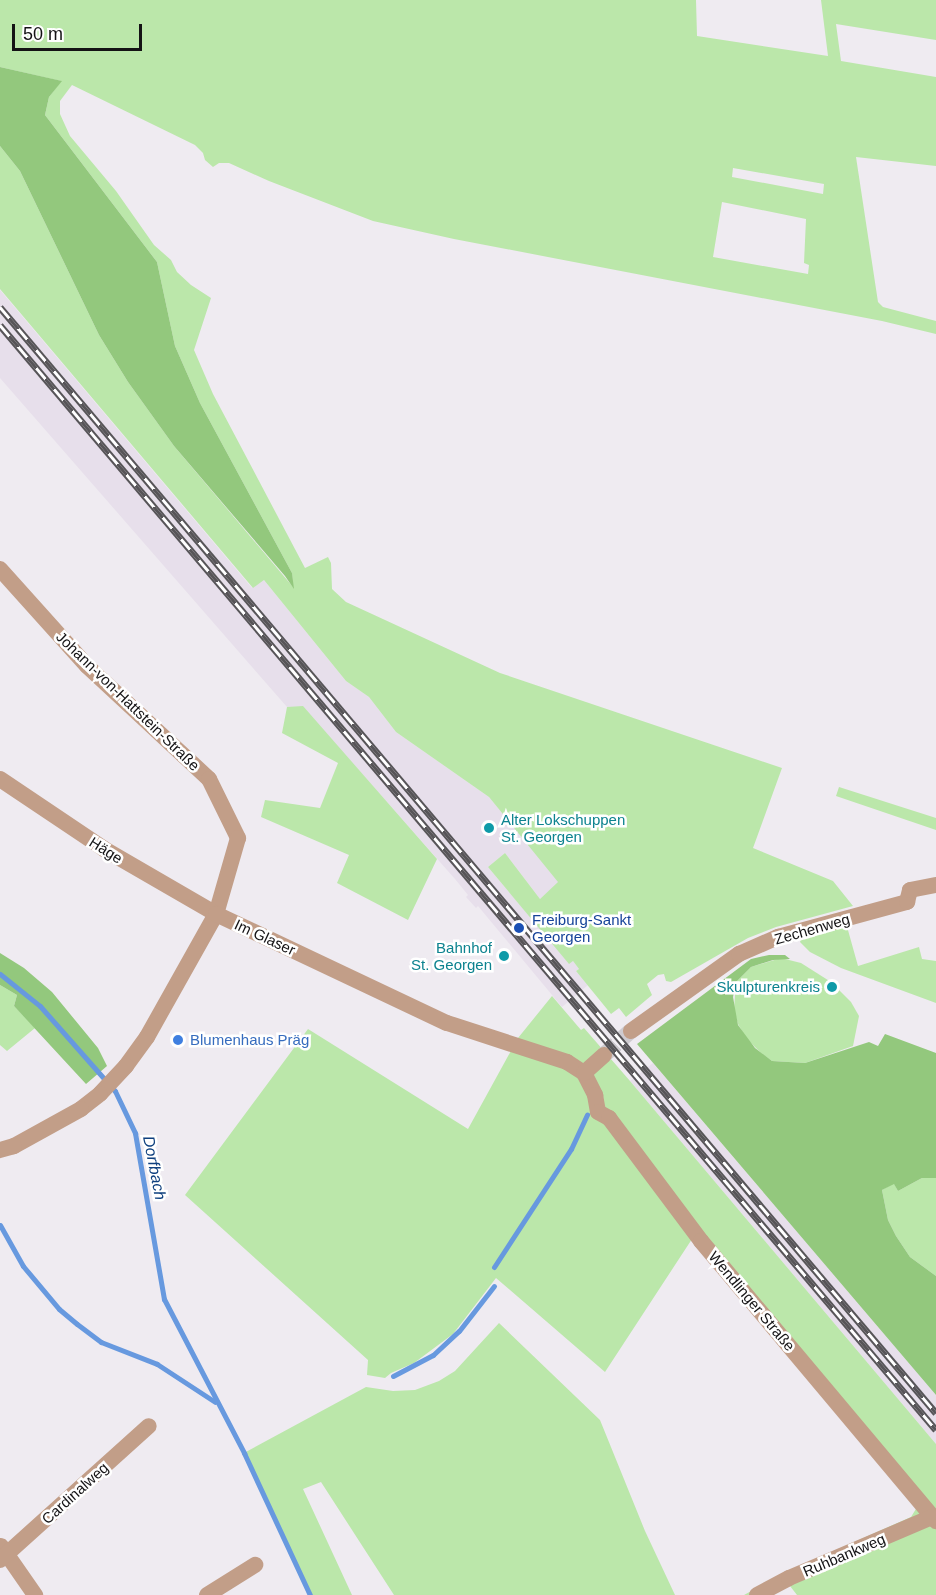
<!DOCTYPE html>
<html>
<head>
<meta charset="utf-8">
<style>
  body { margin:0 }
  #map { position:relative; width:936px; height:1595px; overflow:hidden; background:#efebf1; font-family:Arial,sans-serif }
  div>[style] { position:absolute }
  [style*='--x'] { left:calc(var(--x)*1px); top:calc(var(--y)*1px); width:calc(var(--w)*1px); rotate:calc(var(--a)*1deg) }
  .built>* { inset:0; background:#e7dfeb }
  .green>* { inset:0; background:#bbe7aa }
  .forest>* { inset:0; background:#93c87d }
  .stream>* { height:5px; margin:-2.5px; padding:0 2.5px; transform-origin:2.5px; border-radius:2.5px; background:#6799df }
  .minor-tunnel>* { height:16px; margin-top:-8px; transform-origin:0; background:repeating-linear-gradient(90deg,#cecbd0 0 16px,transparent 0 24px) }
  .minor>* { height:16px; margin:-8px; padding:0 8px; transform-origin:8px; border-radius:8px; background:#c29e88 }
  .rail>* { height:7px; margin-top:-3.5px; transform-origin:0; background:repeating-linear-gradient(90deg,#fff 0 14px,#575558 0 28px); box-sizing:border-box; border-block:2px solid #575558 }
  .dots>* { width:16px; height:16px; translate:-50% -50%; box-sizing:border-box; border:3px solid #fff; border-radius:50% }
  span { translate:-50% -50%; white-space:nowrap; text-align:center; line-height:1.15; -webkit-text-stroke:5px #fff; paint-order:stroke }
  .street-label { font-size:15px; color:#141315 }
  .culture-label { font-size:15px; color:#0d838f }
  .left { translate:0 -50%; text-align:left }
  .right { translate:-100% -50%; text-align:right }
  .transit-label { font-size:15px; color:#164399 }
  .shop-label { font-size:15px; color:#366cbe }
  .water-label { font-size:16px; color:#0e3f7e; font-style:italic }
  .scale { position:absolute; left:12px; top:24px; width:130px; height:27px; box-sizing:border-box; border:3px solid #141315; border-top:0; padding-left:8px; font-size:18px; line-height:21px; white-space:nowrap; color:#141315; -webkit-text-stroke:4px #fff; paint-order:stroke }
</style>
</head>
<body>
<div id="map">
  <div class="built">
    <div style="clip-path:polygon(0 290px,252px 588px,264px 580px,346px 681px,369px 697px,396px 732px,489px 797px,559px 882px,540px 899px,505px 853px,488px 867px,569px 963px,573px 961px,579px 969px,576px 971px,588px 985px,562px 1007px,478px 906px,476px 908px,466px 897px,468px 895px,455px 879px,303px 707px,287px 707px,0 378px)"></div>
    <div style="clip-path:polygon(653px 1063px,936px 1395px,936px 1444px,630px 1081px)"></div>
  </div>
  <div class="green">
    <div style="clip-path:polygon(evenodd,0 0,696px 0,697px 36px,828px 56px,821px 0,936px 0,936px 40px,836px 24px,841px 61px,936px 77px,936px 166px,856px 157px,878px 302px,883px 307px,936px 321px,936px 334px,882px 321px,454px 239px,373px 221px,269px 181px,229px 163px,219px 163px,213px 167px,205px 160px,203px 153px,195px 145px,72px 85px,60px 101px,60px 114px,70px 136px,116px 191px,154px 245px,171px 260px,177px 272px,191px 285px,211px 298px,194px 350px,213px 394px,305px 568px,328px 557px,331px 563px,332px 589px,346px 602px,500px 673px,782px 768px,753px 848px,833px 881px,853px 906px,776px 927px,748px 938px,671px 982px,666px 981px,664px 974px,658px 975px,647px 984px,652px 995px,626px 1017px,619px 1008px,611px 1014px,576px 971px,579px 969px,573px 961px,569px 964px,488px 867px,505px 853px,540px 899px,558px 882px,489px 797px,396px 732px,369px 697px,346px 681px,264px 580px,253px 588px,0 289px,0 146px,20px 171px,99px 335px,128px 382px,174px 446px,293px 587px,292px 573px,200px 403px,175px 346px,157px 262px,45px 115px,49px 97px,61px 81px,0 67px,0 0,733px 168px,824px 184px,823px 194px,732px 177px,733px 168px,0 0,722px 202px,806px 219px,804px 263px,809px 265px,808px 274px,713px 257px,722px 202px)"></div>
    <div style="clip-path:polygon(303px 706px,437px 859px,408px 920px,337px 883px,349px 855px,261px 817px,265px 800px,320px 808px,338px 763px,282px 733px,287px 707px)"></div>
    <div style="clip-path:polygon(839px 787px,936px 818px,936px 830px,836px 796px)"></div>
    <div style="clip-path:polygon(846px 923px,858px 966px,919px 947px,922px 959px,936px 961px,936px 1003px,841px 968px,810px 952px,800px 942px,801px 939px)"></div>
    <div style="clip-path:polygon(781px 958px,801px 963px,831px 982px,851px 1002px,859px 1016px,853px 1046px,805px 1063px,772px 1061px,761px 1053px,746px 1038px,738px 1024px,734px 1010px,736px 982px,751px 967px)"></div>
    <div style="clip-path:polygon(0 985px,17px 995px,14px 1006px,35px 1028px,7px 1051px,0 1045px)"></div>
    <div style="clip-path:polygon(552px 996px,581px 1030px,584px 1028px,630px 1081px,936px 1444px,936px 1595px,797px 1595px,790px 1586px,771px 1595px,744px 1595px,784px 1573px,911px 1517px,919px 1504px,692px 1239px,605px 1372px,496px 1278px,453px 1334px,414px 1363px,391px 1373px,385px 1378px,367px 1375px,368px 1360px,185px 1195px,308px 1029px,468px 1129px,518px 1038px)"></div>
    <div style="clip-path:polygon(922px 1178px,936px 1178px,936px 1276px,910px 1257px,896px 1236px,888px 1220px,882px 1190px,894px 1183px,898px 1191px)"></div>
    <div style="clip-path:polygon(499px 1323px,600px 1420px,645px 1531px,675px 1595px,394px 1595px,321px 1482px,303px 1489px,352px 1595px,310px 1595px,244px 1453px,366px 1387px,393px 1391px,415px 1390px,439px 1381px,455px 1371px)"></div>
  </div>
  <div class="forest">
    <div style="clip-path:polygon(0 67px,62px 81px,49px 97px,45px 115px,157px 262px,175px 346px,200px 403px,292px 573px,294px 589px,285px 576px,174px 446px,128px 382px,99px 335px,20px 171px,0 146px)"></div>
    <div style="clip-path:polygon(0 953px,24px 968px,52px 992px,98px 1048px,107px 1066px,86px 1084px,14px 1006px,17px 995px,0 985px)"></div>
    <div style="clip-path:polygon(769px 955px,785px 955px,790px 959px,773px 960px,751px 967px,736px 982px,733px 997px,738px 1025px,755px 1048px,772px 1061px,805px 1063px,869px 1042px,878px 1046px,885px 1034px,936px 1053px,936px 1178px,922px 1178px,898px 1191px,894px 1184px,882px 1190px,888px 1220px,896px 1236px,910px 1257px,936px 1276px,936px 1395px,637px 1044px,751px 959px)"></div>
  </div>
  <div class="stream">
    <div style="--x:0;--y:974;--w:51;--a:38.7"></div>
    <div style="--x:40;--y:1006;--w:113;--a:48.6"></div>
    <div style="--x:115;--y:1091;--w:47;--a:64.5"></div>
    <div style="--x:135;--y:1133;--w:169;--a:80.1"></div>
    <div style="--x:164;--y:1299;--w:174;--a:62.5"></div>
    <div style="--x:244;--y:1453;--w:157;--a:65.1"></div>
    <div style="--x:0;--y:1225;--w:47;--a:60.7"></div>
    <div style="--x:23;--y:1266;--w:56;--a:50.1"></div>
    <div style="--x:59;--y:1309;--w:23;--a:40"></div>
    <div style="--x:77;--y:1324;--w:30;--a:37"></div>
    <div style="--x:101;--y:1342;--w:60;--a:21.4"></div>
    <div style="--x:157;--y:1364;--w:69;--a:33.2"></div>
    <div style="--x:494;--y:1267;--w:141;--a:-56.9"></div>
    <div style="--x:571;--y:1149;--w:38;--a:-65"></div>
    <div style="--x:393;--y:1376;--w:45;--a:-27.7"></div>
    <div style="--x:433;--y:1355;--w:35;--a:-43"></div>
    <div style="--x:459;--y:1331;--w:57;--a:-52.1"></div>
  </div>
  <div class="minor-tunnel">
    <div style="--x:604;--y:1055;--w:36;--a:-42"></div>
  </div>
  <div class="minor">
    <div style="--x:0;--y:569;--w:130;--a:48.1"></div>
    <div style="--x:87;--y:666;--w:166;--a:42.8"></div>
    <div style="--x:209;--y:779;--w:66;--a:63.8"></div>
    <div style="--x:238;--y:838;--w:79;--a:106.1"></div>
    <div style="--x:216;--y:914;--w:141;--a:119.3"></div>
    <div style="--x:147;--y:1037;--w:36;--a:126"></div>
    <div style="--x:126;--y:1066;--w:38;--a:133"></div>
    <div style="--x:100;--y:1094;--w:24;--a:142"></div>
    <div style="--x:81;--y:1109;--w:77;--a:151.1"></div>
    <div style="--x:14;--y:1146;--w:15;--a:164"></div>
    <div style="--x:0;--y:779;--w:125;--a:33.9"></div>
    <div style="--x:104;--y:849;--w:129;--a:30.1"></div>
    <div style="--x:216;--y:914;--w:255;--a:25.3"></div>
    <div style="--x:447;--y:1023;--w:126;--a:18"></div>
    <div style="--x:567;--y:1062;--w:20;--a:33"></div>
    <div style="--x:631;--y:1031;--w:133;--a:-35.5"></div>
    <div style="--x:739;--y:954;--w:43;--a:-23.6"></div>
    <div style="--x:778;--y:937;--w:134;--a:-15.2"></div>
    <div style="--x:907;--y:902;--w:12;--a:-76"></div>
    <div style="--x:910;--y:890;--w:26;--a:-11"></div>
    <div style="--x:584;--y:1073;--w:25;--a:63"></div>
    <div style="--x:595;--y:1095;--w:17;--a:80"></div>
    <div style="--x:598;--y:1112;--w:13;--a:29"></div>
    <div style="--x:609;--y:1118;--w:154;--a:53.2"></div>
    <div style="--x:701;--y:1241;--w:366;--a:50"></div>
    <div style="--x:584;--y:1073;--w:27;--a:-42"></div>
    <div style="--x:1;--y:1546;--w:60;--a:55.2"></div>
    <div style="--x:0;--y:1560;--w:200;--a:-42"></div>
    <div style="--x:207;--y:1595;--w:57;--a:-32"></div>
    <div style="--x:757;--y:1595;--w:36;--a:-28"></div>
    <div style="--x:789;--y:1578;--w:155;--a:-23.1"></div>
  </div>
  <div class="rail">
    <div style="--x:0;--y:307;--w:1449;--a:49.76"></div>
    <div style="--x:0;--y:325;--w:1448;--a:49.73"></div>
  </div>
  <div class="dots">
    <div style="left:489px;top:828px;background:#0f9aa8"></div>
    <div style="left:519px;top:928px;background:#1a4fb4"></div>
    <div style="left:504px;top:956px;background:#0f9aa8"></div>
    <div style="left:832px;top:987px;background:#0f9aa8"></div>
    <div style="left:178px;top:1040px;background:#3f7fe0"></div>
  </div>
  <div class="street-label">
    <span style="left:128px;top:701px;rotate:44deg">Johann-von-Hattstein-Straße</span>
    <span style="left:106px;top:850px;rotate:32deg">Häge</span>
    <span style="left:812px;top:929px;rotate:-16deg">Zechenweg</span>
    <span style="left:265px;top:937px;rotate:25deg">Im Glaser</span>
    <span style="left:752px;top:1301px;rotate:50deg">Wendlinger Straße</span>
    <span style="left:75px;top:1493px;rotate:-42deg">Cardinalweg</span>
    <span style="left:844px;top:1555px;rotate:-23deg">Ruhbankweg</span>
  </div>
  <div class="culture-label">
    <span class="left" style="left:501px;top:828px">Alter Lokschuppen<br>St. Georgen</span>
    <span class="right" style="left:492px;top:956px">Bahnhof<br>St. Georgen</span>
    <span class="right" style="left:820px;top:987px">Skulpturenkreis</span>
  </div>
  <div class="transit-label">
    <span class="left" style="left:532px;top:928px">Freiburg-Sankt<br>Georgen</span>
  </div>
  <div class="shop-label">
    <span class="left" style="left:190px;top:1040px">Blumenhaus Präg</span>
  </div>
  <div class="water-label">
    <span style="left:154px;top:1168px;rotate:79deg">Dorfbach</span>
  </div>
  <div class="scale">50 m</div>
</div>
</body>
</html>
